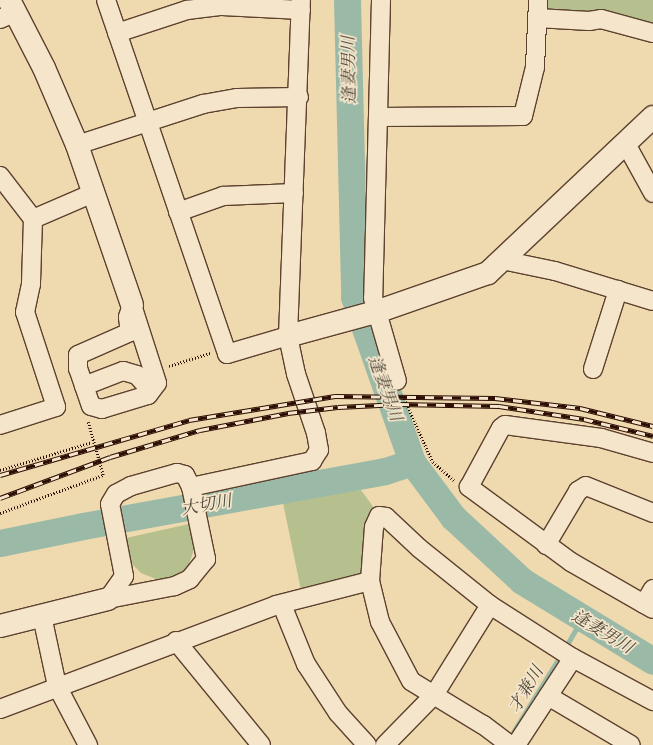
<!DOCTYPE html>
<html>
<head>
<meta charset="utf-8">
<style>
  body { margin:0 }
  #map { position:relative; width:653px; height:745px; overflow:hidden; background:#efd9af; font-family:"Gentium Book Plus","Noto Serif JP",serif }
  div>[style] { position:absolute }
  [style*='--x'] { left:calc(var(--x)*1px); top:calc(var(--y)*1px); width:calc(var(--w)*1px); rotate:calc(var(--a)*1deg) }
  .green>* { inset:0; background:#b5c08e }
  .stream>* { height:4.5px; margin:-2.25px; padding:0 2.25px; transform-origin:2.25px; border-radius:2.25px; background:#9abaa7 }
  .river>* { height:27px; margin:-13.5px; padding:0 13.5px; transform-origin:13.5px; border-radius:13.5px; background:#9abaa7 }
  .path>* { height:2.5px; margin-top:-1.25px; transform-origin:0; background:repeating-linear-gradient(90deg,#2c0e04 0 1px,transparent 0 3px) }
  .roads { filter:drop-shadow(1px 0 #5d412f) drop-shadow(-1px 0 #5d412f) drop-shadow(0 1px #5d412f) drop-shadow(0 -1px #5d412f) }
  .street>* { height:18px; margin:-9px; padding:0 9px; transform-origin:9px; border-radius:9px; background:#f5e6cb }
  .secondary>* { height:22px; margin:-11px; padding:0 11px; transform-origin:11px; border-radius:11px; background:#f5e6cb }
  .rail>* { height:4.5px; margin-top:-2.25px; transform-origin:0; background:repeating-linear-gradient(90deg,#f5e6cb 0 9px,#2c0e04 0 18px); box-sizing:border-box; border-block:1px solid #2c0e04 }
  span { translate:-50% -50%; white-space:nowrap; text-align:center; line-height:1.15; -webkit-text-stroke:3.5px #f5e6cb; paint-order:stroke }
  .water-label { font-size:17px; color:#524a3d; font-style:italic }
</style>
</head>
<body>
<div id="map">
  <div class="green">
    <div style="clip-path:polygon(544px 0,653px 0,653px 27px,552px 14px,544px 6px)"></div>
    <div style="clip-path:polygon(361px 490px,374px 508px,367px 522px,365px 577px,301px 590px,282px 498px)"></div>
    <div style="clip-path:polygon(189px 524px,195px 539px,194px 549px,188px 567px,171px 579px,161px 581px,141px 573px,130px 562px,126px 538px)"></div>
  </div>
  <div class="stream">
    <div style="--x:568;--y:643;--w:16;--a:-60"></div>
    <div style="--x:576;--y:629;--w:14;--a:-30"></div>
    <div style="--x:512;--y:734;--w:89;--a:-58.3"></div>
  </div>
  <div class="river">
    <div style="--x:347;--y:0;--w:297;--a:88.6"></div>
    <div style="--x:354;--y:297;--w:175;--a:70.6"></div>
    <div style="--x:412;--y:462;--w:69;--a:53.3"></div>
    <div style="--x:453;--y:517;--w:94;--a:42.8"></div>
    <div style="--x:522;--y:581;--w:153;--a:31.4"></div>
    <div style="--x:0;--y:543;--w:85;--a:-11.6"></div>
    <div style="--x:83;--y:526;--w:307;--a:-10.3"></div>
    <div style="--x:385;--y:471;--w:28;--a:-18"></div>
  </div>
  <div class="path">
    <div style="--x:169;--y:366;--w:43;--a:-17.6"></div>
    <div style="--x:403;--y:396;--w:72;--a:65.6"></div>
    <div style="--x:433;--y:462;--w:28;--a:41"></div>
    <div style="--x:0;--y:470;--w:96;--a:-16.9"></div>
    <div style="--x:0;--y:513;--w:110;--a:-20.3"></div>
    <div style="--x:103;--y:475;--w:55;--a:-105.8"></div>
  </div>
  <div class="roads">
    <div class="street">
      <div style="--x:106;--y:0;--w:374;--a:71.1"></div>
      <div style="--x:227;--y:354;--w:64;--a:-16.4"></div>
      <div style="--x:381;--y:0;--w:298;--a:91.5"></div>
      <div style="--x:373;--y:298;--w:86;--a:73.9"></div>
      <div style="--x:537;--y:18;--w:52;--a:3.3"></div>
      <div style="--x:589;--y:21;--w:12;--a:-9"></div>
      <div style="--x:601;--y:19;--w:54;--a:15.1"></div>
      <div style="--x:0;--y:19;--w:17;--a:-24"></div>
      <div style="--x:117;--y:33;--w:74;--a:-18.2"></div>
      <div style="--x:187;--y:10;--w:35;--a:-7"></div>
      <div style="--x:222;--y:6;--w:79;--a:2.9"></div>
      <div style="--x:378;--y:117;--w:145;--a:-0.4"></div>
      <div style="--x:523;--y:116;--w:50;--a:-76.2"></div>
      <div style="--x:535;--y:67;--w:67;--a:-87.4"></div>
      <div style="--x:626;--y:144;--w:56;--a:61.1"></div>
      <div style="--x:77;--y:145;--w:133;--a:-18"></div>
      <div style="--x:203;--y:104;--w:35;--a:-10"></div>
      <div style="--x:237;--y:98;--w:62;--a:-0.9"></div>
      <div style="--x:0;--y:176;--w:54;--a:52.5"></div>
      <div style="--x:33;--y:219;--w:65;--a:91.8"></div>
      <div style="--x:31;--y:284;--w:29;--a:102"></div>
      <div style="--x:25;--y:312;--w:100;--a:71.9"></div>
      <div style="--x:56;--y:407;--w:59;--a:162.2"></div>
      <div style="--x:178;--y:212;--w:48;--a:-19.6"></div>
      <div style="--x:223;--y:196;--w:71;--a:-2.4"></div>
      <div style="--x:33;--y:219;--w:65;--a:-23.4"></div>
      <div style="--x:502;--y:260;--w:54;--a:11.7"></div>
      <div style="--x:555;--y:271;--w:102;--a:17"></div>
      <div style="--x:132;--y:305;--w:82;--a:72.2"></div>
      <div style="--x:157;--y:383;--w:15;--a:127"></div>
      <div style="--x:148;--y:395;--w:48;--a:163.1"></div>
      <div style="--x:102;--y:409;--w:11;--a:-165"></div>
      <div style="--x:91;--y:406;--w:39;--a:-109"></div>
      <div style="--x:78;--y:369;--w:14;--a:-90"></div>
      <div style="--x:78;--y:355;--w:57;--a:-23.9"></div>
      <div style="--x:130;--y:332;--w:15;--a:-98"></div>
      <div style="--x:128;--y:317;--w:13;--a:-72"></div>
      <div style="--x:593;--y:369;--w:83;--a:-72.4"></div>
      <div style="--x:84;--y:386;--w:42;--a:-21"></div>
      <div style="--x:123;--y:371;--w:15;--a:16"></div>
      <div style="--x:137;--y:375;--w:21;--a:49"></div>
      <div style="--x:177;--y:473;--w:8;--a:14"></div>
      <div style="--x:185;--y:475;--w:13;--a:63"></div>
      <div style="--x:191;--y:487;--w:74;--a:78.2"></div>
      <div style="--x:206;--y:559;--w:26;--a:129"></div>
      <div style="--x:190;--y:579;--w:17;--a:155"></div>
      <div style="--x:175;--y:586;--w:68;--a:169"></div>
      <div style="--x:108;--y:599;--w:28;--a:-55"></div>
      <div style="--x:124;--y:576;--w:73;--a:-101"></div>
      <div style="--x:110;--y:504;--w:12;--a:-59"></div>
      <div style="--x:116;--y:494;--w:17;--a:-28"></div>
      <div style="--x:131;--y:486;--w:48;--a:-15.8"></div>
      <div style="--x:191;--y:487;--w:124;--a:-12.1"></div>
      <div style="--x:312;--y:461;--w:13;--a:-58"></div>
      <div style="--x:319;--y:450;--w:17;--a:-100"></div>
      <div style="--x:316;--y:433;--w:62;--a:-108.7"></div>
      <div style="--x:296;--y:374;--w:39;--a:-102"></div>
      <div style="--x:288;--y:336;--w:336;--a:-87.8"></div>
      <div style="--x:546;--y:545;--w:63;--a:-59.3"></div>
      <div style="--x:578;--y:491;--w:9;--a:-32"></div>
      <div style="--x:586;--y:486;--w:72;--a:21.9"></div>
      <div style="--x:653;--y:589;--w:17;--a:121"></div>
      <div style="--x:644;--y:604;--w:10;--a:29"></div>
      <div style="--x:644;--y:604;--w:84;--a:-150.1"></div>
      <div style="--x:571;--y:562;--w:127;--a:-143.7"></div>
      <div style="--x:469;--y:487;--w:67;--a:-61.5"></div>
      <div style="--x:501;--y:428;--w:5;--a:-37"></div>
      <div style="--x:505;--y:425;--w:97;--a:7.7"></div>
      <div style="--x:601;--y:438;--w:54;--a:16.1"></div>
      <div style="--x:282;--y:605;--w:64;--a:67.9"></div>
      <div style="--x:306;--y:664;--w:59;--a:56.9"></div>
      <div style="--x:338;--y:713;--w:43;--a:47.8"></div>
      <div style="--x:42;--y:616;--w:72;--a:77.9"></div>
      <div style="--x:57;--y:686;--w:67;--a:62.3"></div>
      <div style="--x:176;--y:641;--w:134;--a:50.7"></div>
      <div style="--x:548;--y:696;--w:96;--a:30.6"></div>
      <div style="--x:0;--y:709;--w:295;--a:-20.6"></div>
      <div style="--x:276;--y:605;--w:97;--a:-14.3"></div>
      <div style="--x:385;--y:745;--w:70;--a:-45.6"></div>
      <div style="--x:434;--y:695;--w:106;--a:-58.1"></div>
      <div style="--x:510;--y:745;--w:34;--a:-143"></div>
      <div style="--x:483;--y:725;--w:84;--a:-148.6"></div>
      <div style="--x:411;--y:681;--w:67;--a:-117.7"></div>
      <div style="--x:380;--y:622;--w:42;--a:-103.7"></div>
      <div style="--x:370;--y:581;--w:54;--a:-85.8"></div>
      <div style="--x:374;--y:527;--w:12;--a:-66"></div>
      <div style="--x:379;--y:516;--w:7;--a:8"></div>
      <div style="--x:386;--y:517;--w:45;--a:43.2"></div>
      <div style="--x:419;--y:548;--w:91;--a:38.8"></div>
      <div style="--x:490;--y:605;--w:98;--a:32.6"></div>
      <div style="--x:573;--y:658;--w:91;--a:28.3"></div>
      <div style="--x:516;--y:745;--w:104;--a:-56.8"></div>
    </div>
    <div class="secondary">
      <div style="--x:9;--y:0;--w:76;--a:62.8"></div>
      <div style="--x:44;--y:68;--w:84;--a:66.8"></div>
      <div style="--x:77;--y:145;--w:169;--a:71"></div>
      <div style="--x:288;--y:336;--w:94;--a:-15.4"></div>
      <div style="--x:379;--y:311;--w:115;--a:-19.2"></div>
      <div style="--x:488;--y:273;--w:227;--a:-43.4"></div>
      <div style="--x:0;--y:626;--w:111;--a:-14"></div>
    </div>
  </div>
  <div class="rail">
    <div style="--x:0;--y:475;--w:197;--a:-16.2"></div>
    <div style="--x:189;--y:420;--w:148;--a:-9.3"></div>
    <div style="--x:335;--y:396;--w:160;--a:0.7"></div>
    <div style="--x:495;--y:398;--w:86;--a:6.7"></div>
    <div style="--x:580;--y:408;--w:75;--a:13.9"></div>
    <div style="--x:0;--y:498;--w:117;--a:-20.4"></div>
    <div style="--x:110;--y:457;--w:94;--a:-16.7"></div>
    <div style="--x:200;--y:430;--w:90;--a:-10.9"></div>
    <div style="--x:288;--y:413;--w:50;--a:-6.8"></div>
    <div style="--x:338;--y:407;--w:62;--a:-2.8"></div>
    <div style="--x:400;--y:404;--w:99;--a:1.2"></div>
    <div style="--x:499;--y:406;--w:86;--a:8.7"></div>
    <div style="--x:584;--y:419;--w:71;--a:13.8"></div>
  </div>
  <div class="water-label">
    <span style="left:348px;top:70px;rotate:-91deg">逢妻男川</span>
    <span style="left:386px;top:388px;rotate:70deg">逢妻男川</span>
    <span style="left:206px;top:504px;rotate:-10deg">大切川</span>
    <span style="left:603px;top:631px;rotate:31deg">逢妻男川</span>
    <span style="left:525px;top:689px;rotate:-59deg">才兼川</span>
  </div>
</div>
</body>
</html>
